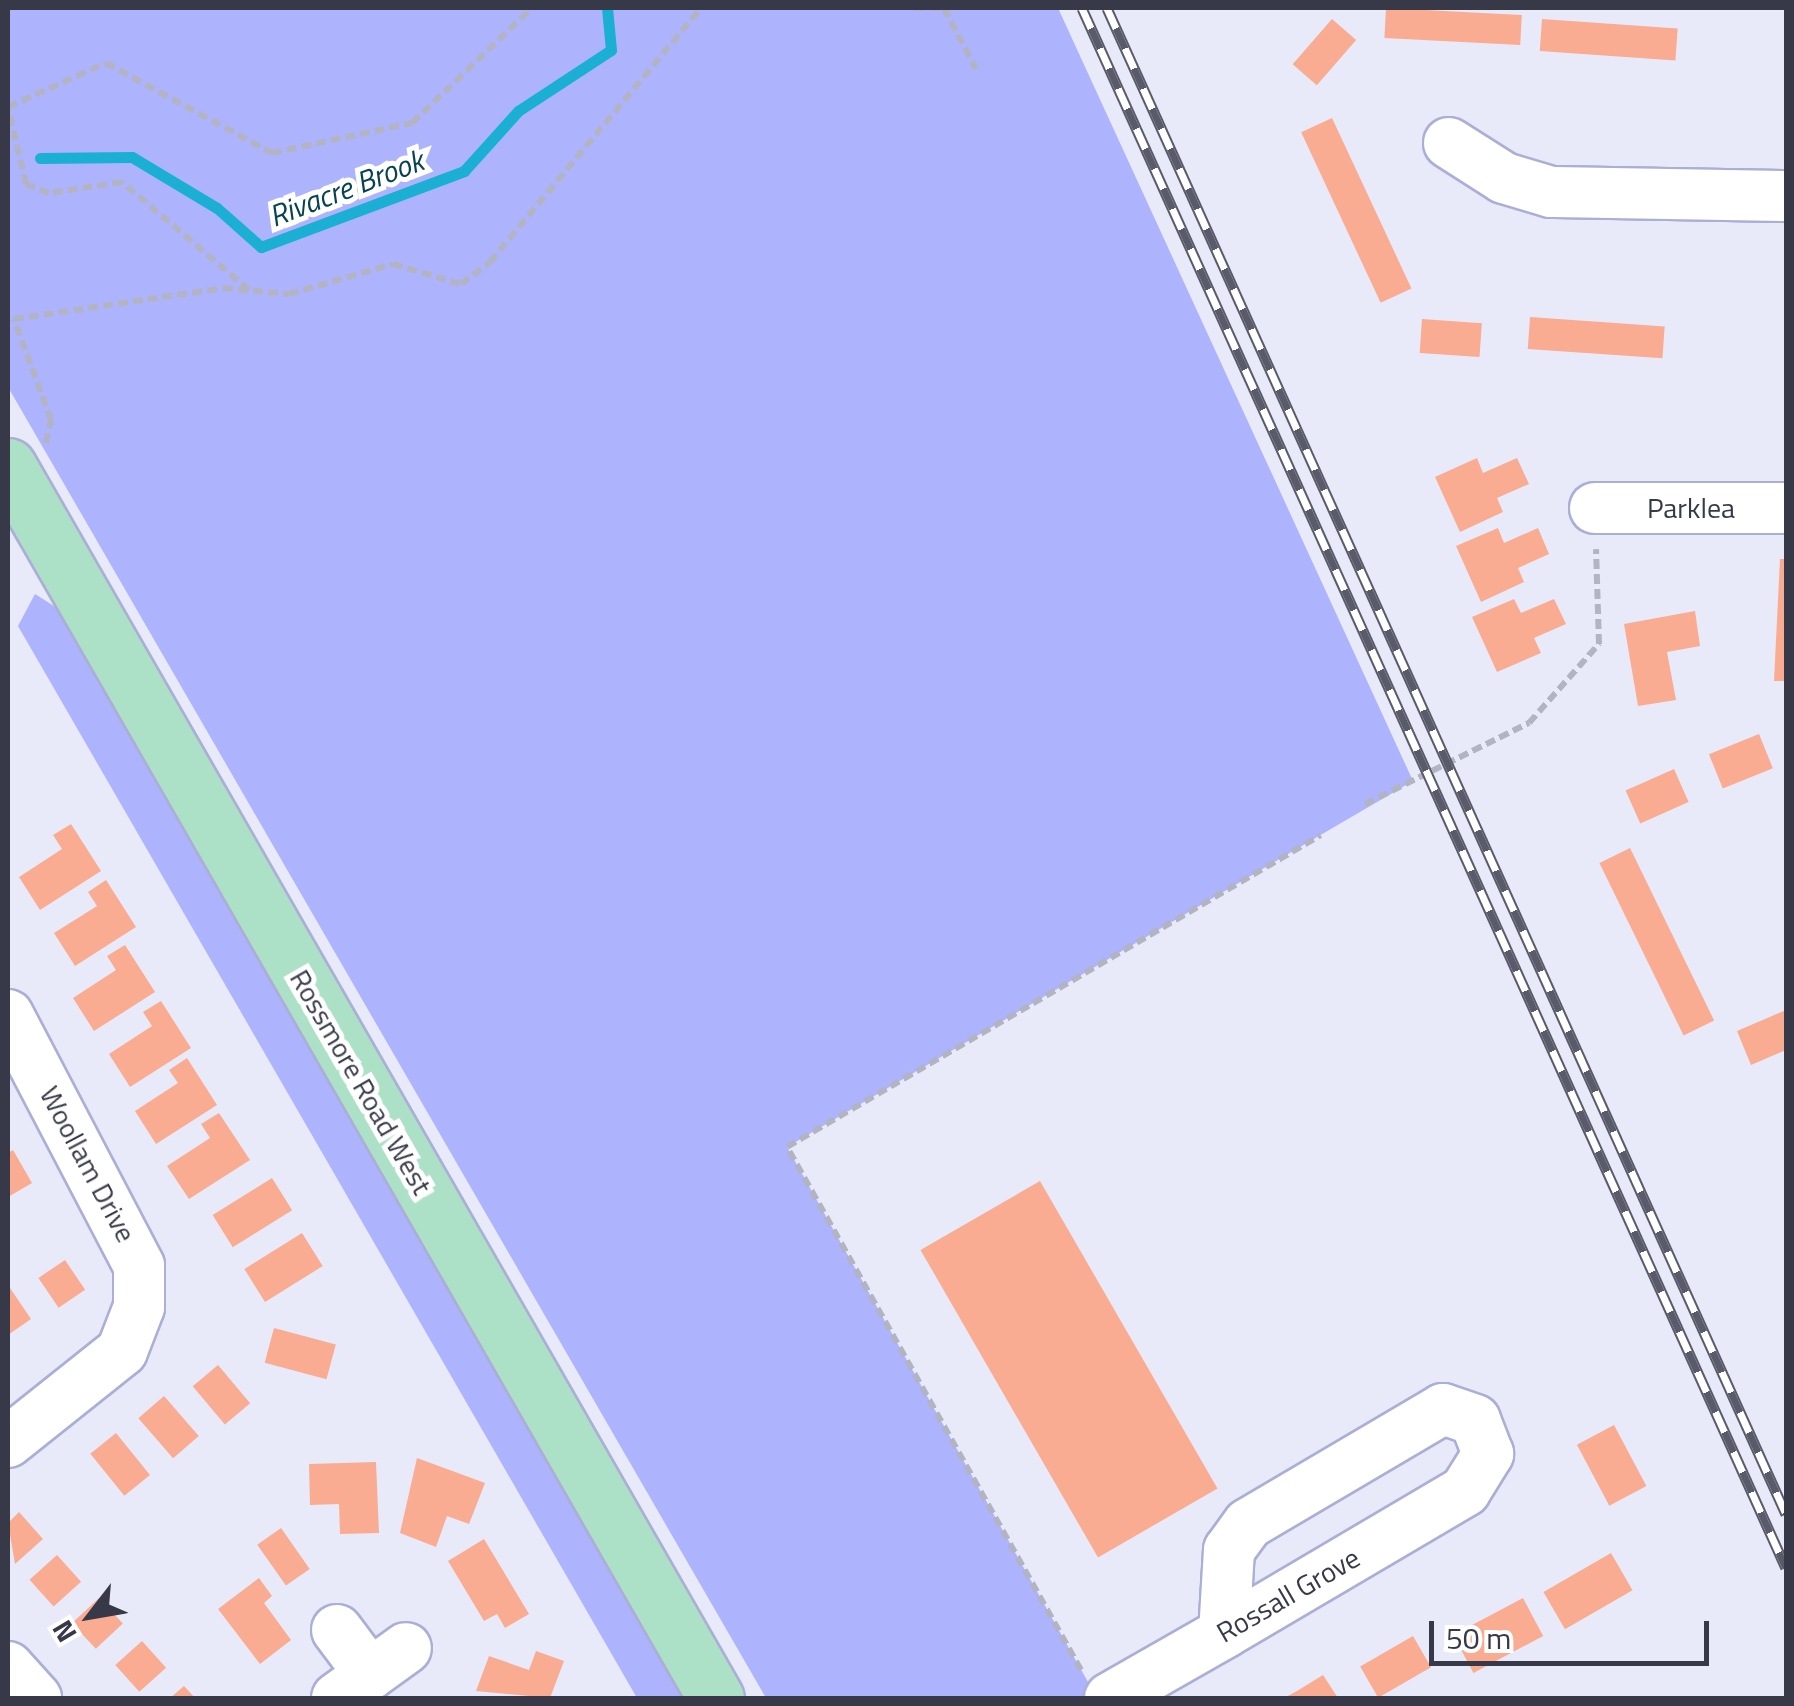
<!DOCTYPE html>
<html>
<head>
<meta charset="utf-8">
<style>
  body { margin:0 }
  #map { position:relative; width:1794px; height:1706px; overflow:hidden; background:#e8eafa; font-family:"Titillium Web",sans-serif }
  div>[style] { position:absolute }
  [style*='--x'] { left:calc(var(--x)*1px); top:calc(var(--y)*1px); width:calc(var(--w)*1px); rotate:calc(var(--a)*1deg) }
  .green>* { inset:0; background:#adb3fc }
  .stream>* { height:11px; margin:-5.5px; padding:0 5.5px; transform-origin:5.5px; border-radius:5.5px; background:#1bafd3 }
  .building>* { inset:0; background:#f9ac91; transform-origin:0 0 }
  .path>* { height:6px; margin-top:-3px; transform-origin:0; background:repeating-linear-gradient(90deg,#b2b4c4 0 10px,transparent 0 15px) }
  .roads { filter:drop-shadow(2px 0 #abafd6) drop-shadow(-2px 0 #abafd6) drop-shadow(0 2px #abafd6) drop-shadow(0 -2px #abafd6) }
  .minor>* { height:50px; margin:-25px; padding:0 25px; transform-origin:25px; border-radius:25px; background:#fff }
  .major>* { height:55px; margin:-27.5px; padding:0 27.5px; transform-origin:27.5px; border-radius:27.5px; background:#ade1c7 }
  .rail>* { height:11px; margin-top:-5.5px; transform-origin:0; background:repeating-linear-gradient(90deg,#fff 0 22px,#595b6b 0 44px); box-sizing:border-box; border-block:2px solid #595b6b }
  span { translate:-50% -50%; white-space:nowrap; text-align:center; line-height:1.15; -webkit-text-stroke:10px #fff; paint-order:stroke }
  .street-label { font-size:28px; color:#373949 }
  .water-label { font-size:30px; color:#074251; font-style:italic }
  .frame { position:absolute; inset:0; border:10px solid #373949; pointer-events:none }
  .north { position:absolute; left:40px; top:1566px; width:100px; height:100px; -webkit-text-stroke:8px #fff; paint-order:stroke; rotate:239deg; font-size:28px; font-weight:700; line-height:40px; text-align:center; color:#373949 }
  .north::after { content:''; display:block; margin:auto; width:35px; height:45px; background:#373949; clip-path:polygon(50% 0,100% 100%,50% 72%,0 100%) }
  .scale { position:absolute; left:1429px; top:1621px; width:280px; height:45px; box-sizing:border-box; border:5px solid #373949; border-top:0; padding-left:12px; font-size:30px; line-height:35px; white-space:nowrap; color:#373949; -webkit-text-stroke:8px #fff; paint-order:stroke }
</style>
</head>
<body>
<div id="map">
  <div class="green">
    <div style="clip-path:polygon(8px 8px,1058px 8px,1413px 781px,787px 1147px,1097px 1698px,766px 1698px,8px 387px)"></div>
    <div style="clip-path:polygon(35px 594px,65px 613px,684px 1698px,637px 1698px,18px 626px)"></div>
  </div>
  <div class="stream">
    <div style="--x:40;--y:158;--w:92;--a:-0.6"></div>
    <div style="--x:132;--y:157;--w:99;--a:31"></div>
    <div style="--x:217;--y:208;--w:59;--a:41.6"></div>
    <div style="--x:261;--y:247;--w:217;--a:-20.5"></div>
    <div style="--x:464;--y:171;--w:81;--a:-48"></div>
    <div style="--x:518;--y:111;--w:111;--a:-33.3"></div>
    <div style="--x:611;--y:50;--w:42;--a:-95.4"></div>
  </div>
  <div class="building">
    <div style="left:1386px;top:8px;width:136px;height:30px;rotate:3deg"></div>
    <div style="left:1332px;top:19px;width:32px;height:60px;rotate:41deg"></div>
    <div style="left:1542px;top:19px;width:136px;height:32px;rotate:4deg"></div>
    <div style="left:1332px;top:118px;width:188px;height:34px;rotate:65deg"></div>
    <div style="left:1530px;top:317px;width:135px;height:32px;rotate:4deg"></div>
    <div style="left:1422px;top:319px;width:60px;height:34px;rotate:4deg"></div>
    <div style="clip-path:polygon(1477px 458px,1483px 473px,1517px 458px,1529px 484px,1497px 498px,1503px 512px,1460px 532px,1435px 477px)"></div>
    <div style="clip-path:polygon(1498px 528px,1504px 543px,1538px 528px,1549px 554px,1518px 568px,1524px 582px,1481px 602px,1456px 546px)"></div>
    <div style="clip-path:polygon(1780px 559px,1786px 559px,1786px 681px,1774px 681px)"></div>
    <div style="clip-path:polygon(1514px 599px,1521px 613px,1554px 599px,1566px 624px,1534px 638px,1541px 653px,1497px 672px,1472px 617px)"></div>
    <div style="clip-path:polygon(1695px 611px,1700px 646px,1667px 652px,1676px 700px,1638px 706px,1624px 624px)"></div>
    <div style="left:1759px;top:734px;width:37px;height:54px;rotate:68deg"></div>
    <div style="left:1674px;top:769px;width:36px;height:53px;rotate:66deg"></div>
    <div style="clip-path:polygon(71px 824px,101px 871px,40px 910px,19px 877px,62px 849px,53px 835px)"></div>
    <div style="left:1630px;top:848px;width:192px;height:34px;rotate:64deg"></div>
    <div style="clip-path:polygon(106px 880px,136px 927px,75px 966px,54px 933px,97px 906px,88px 892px)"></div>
    <div style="clip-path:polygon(125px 945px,155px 992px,94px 1031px,73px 998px,116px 970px,107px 956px)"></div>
    <div style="clip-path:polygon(161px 1001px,191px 1048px,130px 1087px,109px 1054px,152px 1026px,143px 1012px)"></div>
    <div style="clip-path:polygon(1786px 1010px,1786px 1050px,1751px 1065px,1737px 1031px)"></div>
    <div style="clip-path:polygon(187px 1058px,217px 1105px,156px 1144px,135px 1111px,178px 1083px,169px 1070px)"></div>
    <div style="clip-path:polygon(219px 1113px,250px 1160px,189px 1199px,167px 1166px,210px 1138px,201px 1124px)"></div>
    <div style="clip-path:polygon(13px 1150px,32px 1183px,8px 1197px,8px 1153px)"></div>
    <div style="left:272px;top:1178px;width:38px;height:70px;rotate:58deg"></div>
    <div style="left:1040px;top:1181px;width:355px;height:138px;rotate:60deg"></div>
    <div style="left:302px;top:1233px;width:39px;height:68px;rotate:58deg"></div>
    <div style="left:65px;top:1260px;width:36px;height:32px;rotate:56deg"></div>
    <div style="clip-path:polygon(10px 1288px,31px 1319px,8px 1335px,8px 1290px)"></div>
    <div style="left:274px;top:1328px;width:64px;height:36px;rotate:15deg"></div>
    <div style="left:218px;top:1365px;width:50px;height:33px;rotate:50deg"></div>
    <div style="left:164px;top:1396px;width:53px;height:34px;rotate:49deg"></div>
    <div style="left:1614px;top:1425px;width:69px;height:42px;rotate:62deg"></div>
    <div style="left:116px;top:1433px;width:54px;height:33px;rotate:51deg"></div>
    <div style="clip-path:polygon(417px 1458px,485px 1483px,469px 1524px,447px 1516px,436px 1547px,400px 1533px)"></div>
    <div style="clip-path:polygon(376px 1462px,379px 1533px,340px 1534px,339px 1504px,310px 1505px,309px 1464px)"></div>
    <div style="clip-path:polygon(19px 1512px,43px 1539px,15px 1564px,8px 1523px)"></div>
    <div style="left:281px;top:1528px;width:50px;height:29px;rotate:55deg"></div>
    <div style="clip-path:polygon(484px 1539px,529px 1614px,505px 1628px,497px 1614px,484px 1621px,448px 1561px)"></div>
    <div style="left:1611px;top:1553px;width:43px;height:78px;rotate:60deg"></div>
    <div style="left:57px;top:1555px;width:36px;height:37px;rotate:48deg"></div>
    <div style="clip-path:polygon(259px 1578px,272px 1596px,264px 1603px,291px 1640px,260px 1664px,218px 1609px)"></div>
    <div style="left:99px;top:1598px;width:35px;height:37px;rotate:47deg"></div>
    <div style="left:1523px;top:1598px;width:43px;height:79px;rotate:62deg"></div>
    <div style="left:1413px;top:1636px;width:36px;height:61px;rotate:60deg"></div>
    <div style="left:142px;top:1641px;width:36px;height:36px;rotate:48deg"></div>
    <div style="clip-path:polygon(536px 1651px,564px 1661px,550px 1698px,476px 1691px,489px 1656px,529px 1670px)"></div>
    <div style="clip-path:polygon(1323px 1675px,1338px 1698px,1284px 1698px,1297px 1691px)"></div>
    <div style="clip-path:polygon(184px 1686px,195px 1698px,170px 1698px)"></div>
  </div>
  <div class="path">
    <div style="--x:914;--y:8;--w:30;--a:0"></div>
    <div style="--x:944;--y:8;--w:69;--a:62.3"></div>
    <div style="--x:249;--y:290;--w:167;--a:-139.6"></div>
    <div style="--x:122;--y:182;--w:74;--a:171.4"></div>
    <div style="--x:49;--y:193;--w:25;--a:-159"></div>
    <div style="--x:26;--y:184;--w:79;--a:-103.2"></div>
    <div style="--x:8;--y:107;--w:107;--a:-24.2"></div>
    <div style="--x:106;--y:63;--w:189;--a:28.5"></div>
    <div style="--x:272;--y:153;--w:143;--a:-12.1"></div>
    <div style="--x:412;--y:123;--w:166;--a:-43.8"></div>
    <div style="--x:46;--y:443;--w:24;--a:-78"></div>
    <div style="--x:51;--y:420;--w:108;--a:-110.1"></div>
    <div style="--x:14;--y:319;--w:211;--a:-8.4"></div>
    <div style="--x:223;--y:288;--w:66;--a:5.2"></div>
    <div style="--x:289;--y:294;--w:108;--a:-16.1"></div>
    <div style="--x:393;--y:264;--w:71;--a:16.4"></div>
    <div style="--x:461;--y:284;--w:36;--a:-37"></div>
    <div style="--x:490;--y:262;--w:330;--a:-50.3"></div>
    <div style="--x:1365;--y:804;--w:183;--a:-26.3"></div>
    <div style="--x:1529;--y:723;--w:106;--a:-48.5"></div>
    <div style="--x:1599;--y:644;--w:95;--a:-91.8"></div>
    <div style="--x:1081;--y:1670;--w:600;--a:-119.34"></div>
    <div style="--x:787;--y:1147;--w:618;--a:-30.3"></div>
  </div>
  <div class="roads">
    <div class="minor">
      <div style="--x:1449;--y:143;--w:65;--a:32.5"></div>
      <div style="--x:1504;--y:178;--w:49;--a:16.6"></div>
      <div style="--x:1551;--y:192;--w:235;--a:1"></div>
      <div style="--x:1595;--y:508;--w:191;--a:0"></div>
      <div style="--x:8;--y:1015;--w:283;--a:62.4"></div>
      <div style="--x:139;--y:1266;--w:41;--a:90"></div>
      <div style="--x:139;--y:1307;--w:47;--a:111.1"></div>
      <div style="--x:122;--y:1351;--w:146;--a:141.4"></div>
      <div style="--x:337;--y:1630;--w:55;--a:53.1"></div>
      <div style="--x:8;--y:1667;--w:42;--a:47.9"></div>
      <div style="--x:337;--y:1698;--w:85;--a:-35.9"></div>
      <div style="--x:1110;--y:1698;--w:131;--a:-29.7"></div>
      <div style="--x:1224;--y:1633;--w:280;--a:-30.5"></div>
      <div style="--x:1465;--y:1491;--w:44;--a:-58.1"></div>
      <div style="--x:1488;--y:1454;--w:36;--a:-111"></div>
      <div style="--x:1475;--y:1420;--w:34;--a:-161"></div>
      <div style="--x:1443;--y:1409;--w:226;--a:149.5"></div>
      <div style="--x:1248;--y:1524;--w:32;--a:126"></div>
      <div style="--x:1229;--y:1550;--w:83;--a:93.4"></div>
    </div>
    <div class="major">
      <div style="--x:8;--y:466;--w:1421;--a:60.12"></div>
    </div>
  </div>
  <div class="rail">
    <div style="--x:1082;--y:8;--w:1711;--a:65.71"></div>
    <div style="--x:1107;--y:8;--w:1652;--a:65.73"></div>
  </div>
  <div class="street-label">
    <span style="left:1691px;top:508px">Parklea</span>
    <span style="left:361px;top:1082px;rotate:60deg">Rossmore Road West</span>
    <span style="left:88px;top:1164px;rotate:62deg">Woollam Drive</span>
    <span style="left:1288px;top:1595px;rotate:-30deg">Rossall Grove</span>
  </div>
  <div class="water-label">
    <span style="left:346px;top:188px;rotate:-21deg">Rivacre Brook</span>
  </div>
  <div class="frame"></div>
  <div class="north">N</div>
  <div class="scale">50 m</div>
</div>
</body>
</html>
